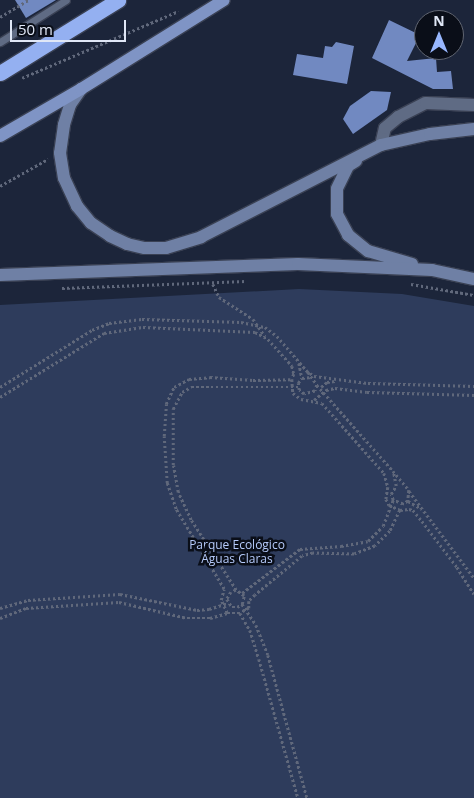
<!DOCTYPE html>
<html>
<head>
<meta charset="utf-8">
<style>
  body { margin:0 }
  #map { position:relative; width:474px; height:798px; overflow:hidden; background:#1c253a; font-family:"Open Sans",sans-serif }
  div>[style] { position:absolute }
  [style*='--x'] { left:calc(var(--x)*1px); top:calc(var(--y)*1px); width:calc(var(--w)*1px); rotate:calc(var(--a)*1deg) }
  .green>* { inset:0; background:#2e3c5c }
  .building>* { inset:0; background:#7189c1 }
  .path>* { height:2.5px; margin-top:-1.25px; transform-origin:0; background:repeating-linear-gradient(90deg,#60687b 0 2.5px,transparent 0 5px) }
  .roads { filter:drop-shadow(1px 0 #3a4154) drop-shadow(-1px 0 #3a4154) drop-shadow(0 1px #3a4154) drop-shadow(0 -1px #3a4154) }
  .lane>* { height:7px; margin:-3.5px; padding:0 3.5px; transform-origin:3.5px; border-radius:3.5px; background:#5f6b84 }
  .street>* { height:12px; margin:-6px; padding:0 6px; transform-origin:6px; border-radius:6px; background:#5f6b84 }
  .secondary>* { height:12px; margin:-6px; padding:0 6px; transform-origin:6px; border-radius:6px; background:#6f80a5 }
  .primary>* { height:12px; margin:-6px; padding:0 6px; transform-origin:6px; border-radius:6px; background:#7f94c5 }
  .highway>* { height:15px; margin:-7.5px; padding:0 7.5px; transform-origin:7.5px; border-radius:7.5px; background:#94b0f1 }
  span { translate:-50% -50%; white-space:nowrap; text-align:center; line-height:1.15; -webkit-text-stroke:5px #0a0e18; paint-order:stroke }
  .park-label { font-size:12px; color:#b5cafa }
  .north { position:absolute; left:414px; top:10px; width:50px; height:50px; box-sizing:border-box; background:#0a0e18; border:1px solid #606571; border-radius:50%; rotate:0deg; font-size:14px; font-weight:700; line-height:20px; text-align:center; color:#e0e7f6 }
  .north::after { content:''; display:block; margin:auto; width:18px; height:22px; background:#97b6fd; clip-path:polygon(50% 0,100% 100%,50% 72%,0 100%) }
  .scale { position:absolute; left:10px; top:20px; width:116px; height:22px; box-sizing:border-box; border:2px solid #e0e7f6; border-top:0; padding-left:6px; font-size:15px; line-height:18px; white-space:nowrap; color:#e0e7f6; -webkit-text-stroke:4px #0a0e18; paint-order:stroke }
</style>
</head>
<body>
<div id="map">
  <div class="green">
    <div style="clip-path:polygon(299px 289px,402px 294px,474px 306px,474px 798px,0 798px,0 305px)"></div>
  </div>
  <div class="building">
    <div style="clip-path:polygon(15px 0,56px 0,26px 18px)"></div>
    <div style="clip-path:polygon(389px 20px,420px 35px,407px 61px,436px 58px,437px 72px,451px 71px,453px 89px,433px 89px,372px 58px)"></div>
    <div style="clip-path:polygon(336px 42px,354px 46px,347px 84px,293px 75px,297px 54px,323px 58px,325px 46px,332px 47px)"></div>
    <div style="clip-path:polygon(371px 91px,391px 92px,387px 110px,353px 134px,343px 119px,350px 106px)"></div>
  </div>
  <div class="path">
    <div style="--x:0;--y:17;--w:33;--a:-31"></div>
    <div style="--x:22;--y:78;--w:170;--a:-23.2"></div>
    <div style="--x:0;--y:186;--w:55;--a:-29.4"></div>
    <div style="--x:213;--y:284;--w:14;--a:65"></div>
    <div style="--x:219;--y:297;--w:40;--a:32.9"></div>
    <div style="--x:253;--y:319;--w:21;--a:55"></div>
    <div style="--x:411;--y:284;--w:64;--a:9.9"></div>
    <div style="--x:62;--y:288;--w:184;--a:-2.2"></div>
    <div style="--x:299;--y:363;--w:15;--a:79"></div>
    <div style="--x:310;--y:373;--w:5;--a:37"></div>
    <div style="--x:314;--y:376;--w:54;--a:7.4"></div>
    <div style="--x:368;--y:383;--w:106;--a:1.6"></div>
    <div style="--x:317;--y:385;--w:115;--a:48.5"></div>
    <div style="--x:393;--y:471;--w:25;--a:50"></div>
    <div style="--x:409;--y:490;--w:11;--a:95"></div>
    <div style="--x:408;--y:501;--w:6;--a:149"></div>
    <div style="--x:403;--y:504;--w:11;--a:-158"></div>
    <div style="--x:393;--y:500;--w:6;--a:-108"></div>
    <div style="--x:391;--y:494;--w:9;--a:-58"></div>
    <div style="--x:396;--y:486;--w:15;--a:-101"></div>
    <div style="--x:0;--y:387;--w:108;--a:-31.8"></div>
    <div style="--x:92;--y:330;--w:18;--a:-22"></div>
    <div style="--x:109;--y:323;--w:33;--a:-7"></div>
    <div style="--x:142;--y:319;--w:99;--a:1.7"></div>
    <div style="--x:241;--y:322;--w:25;--a:12"></div>
    <div style="--x:265;--y:327;--w:15;--a:37"></div>
    <div style="--x:277;--y:336;--w:48;--a:49.3"></div>
    <div style="--x:308;--y:372;--w:16;--a:55"></div>
    <div style="--x:317;--y:385;--w:6;--a:108"></div>
    <div style="--x:315;--y:391;--w:11;--a:165"></div>
    <div style="--x:304;--y:394;--w:6;--a:-141"></div>
    <div style="--x:299;--y:390;--w:7;--a:-98"></div>
    <div style="--x:298;--y:383;--w:6;--a:-51"></div>
    <div style="--x:302;--y:378;--w:9;--a:-6"></div>
    <div style="--x:321;--y:387;--w:8;--a:-40"></div>
    <div style="--x:327;--y:382;--w:8;--a:-7"></div>
    <div style="--x:0;--y:397;--w:122;--a:-31.6"></div>
    <div style="--x:104;--y:333;--w:39;--a:-9"></div>
    <div style="--x:143;--y:327;--w:112;--a:2.6"></div>
    <div style="--x:255;--y:332;--w:15;--a:28"></div>
    <div style="--x:268;--y:339;--w:36;--a:48"></div>
    <div style="--x:292;--y:366;--w:8;--a:76"></div>
    <div style="--x:294;--y:374;--w:5;--a:112"></div>
    <div style="--x:314;--y:400;--w:16;--a:-40"></div>
    <div style="--x:326;--y:390;--w:9;--a:-13"></div>
    <div style="--x:335;--y:388;--w:32;--a:7"></div>
    <div style="--x:367;--y:392;--w:107;--a:1.6"></div>
    <div style="--x:409;--y:491;--w:109;--a:53.2"></div>
    <div style="--x:408;--y:501;--w:16;--a:30"></div>
    <div style="--x:400;--y:510;--w:9;--a:-6"></div>
    <div style="--x:409;--y:509;--w:4;--a:14"></div>
    <div style="--x:413;--y:510;--w:14;--a:51"></div>
    <div style="--x:422;--y:521;--w:58;--a:52.7"></div>
    <div style="--x:457;--y:567;--w:32;--a:58"></div>
    <div style="--x:236;--y:590;--w:5;--a:158"></div>
    <div style="--x:231;--y:592;--w:8;--a:120"></div>
    <div style="--x:227;--y:599;--w:9;--a:58"></div>
    <div style="--x:232;--y:607;--w:5;--a:0"></div>
    <div style="--x:237;--y:607;--w:6;--a:-31"></div>
    <div style="--x:242;--y:604;--w:8;--a:-76"></div>
    <div style="--x:244;--y:596;--w:10;--a:-143"></div>
    <div style="--x:236;--y:590;--w:83;--a:-122.7"></div>
    <div style="--x:191;--y:520;--w:31;--a:-115"></div>
    <div style="--x:178;--y:492;--w:27;--a:-100"></div>
    <div style="--x:173;--y:465;--w:56;--a:-90"></div>
    <div style="--x:173;--y:409;--w:19;--a:-62"></div>
    <div style="--x:182;--y:392;--w:10;--a:-29"></div>
    <div style="--x:191;--y:387;--w:107;--a:0"></div>
    <div style="--x:242;--y:593;--w:73;--a:-37.2"></div>
    <div style="--x:300;--y:549;--w:41;--a:-4.2"></div>
    <div style="--x:341;--y:546;--w:27;--a:-10"></div>
    <div style="--x:368;--y:541;--w:21;--a:-45"></div>
    <div style="--x:383;--y:526;--w:28;--a:-69"></div>
    <div style="--x:242;--y:604;--w:25;--a:56"></div>
    <div style="--x:256;--y:625;--w:32;--a:68"></div>
    <div style="--x:268;--y:655;--w:148;--a:74.7"></div>
    <div style="--x:0;--y:608;--w:29;--a:-16"></div>
    <div style="--x:28;--y:600;--w:92;--a:-3.7"></div>
    <div style="--x:120;--y:594;--w:79;--a:11.7"></div>
    <div style="--x:197;--y:610;--w:12;--a:-5"></div>
    <div style="--x:209;--y:609;--w:20;--a:-18"></div>
    <div style="--x:227;--y:613;--w:14;--a:-115"></div>
    <div style="--x:221;--y:600;--w:11;--a:-75"></div>
    <div style="--x:224;--y:589;--w:93;--a:-121"></div>
    <div style="--x:176;--y:509;--w:28;--a:-109"></div>
    <div style="--x:167;--y:483;--w:47;--a:-93.7"></div>
    <div style="--x:164;--y:436;--w:32;--a:-86"></div>
    <div style="--x:166;--y:404;--w:19;--a:-65"></div>
    <div style="--x:174;--y:387;--w:17;--a:-28"></div>
    <div style="--x:189;--y:379;--w:21;--a:-5"></div>
    <div style="--x:210;--y:377;--w:43;--a:4"></div>
    <div style="--x:253;--y:380;--w:39;--a:-1"></div>
    <div style="--x:292;--y:379;--w:14;--a:86"></div>
    <div style="--x:293;--y:393;--w:10;--a:37"></div>
    <div style="--x:301;--y:399;--w:21;--a:11"></div>
    <div style="--x:322;--y:403;--w:94;--a:48.5"></div>
    <div style="--x:384;--y:473;--w:15;--a:74"></div>
    <div style="--x:388;--y:487;--w:12;--a:99"></div>
    <div style="--x:386;--y:499;--w:7;--a:63"></div>
    <div style="--x:389;--y:505;--w:12;--a:24"></div>
    <div style="--x:400;--y:510;--w:23;--a:115"></div>
    <div style="--x:390;--y:531;--w:21;--a:135"></div>
    <div style="--x:375;--y:546;--w:22;--a:159"></div>
    <div style="--x:354;--y:554;--w:41;--a:-178.6"></div>
    <div style="--x:313;--y:553;--w:11;--a:165"></div>
    <div style="--x:302;--y:556;--w:61;--a:140.3"></div>
    <div style="--x:255;--y:595;--w:8;--a:135"></div>
    <div style="--x:249;--y:601;--w:7;--a:90"></div>
    <div style="--x:249;--y:608;--w:10;--a:151"></div>
    <div style="--x:0;--y:618;--w:28;--a:-21"></div>
    <div style="--x:26;--y:608;--w:93;--a:-3.7"></div>
    <div style="--x:119;--y:602;--w:70;--a:13.2"></div>
    <div style="--x:187;--y:618;--w:23;--a:0"></div>
    <div style="--x:210;--y:618;--w:18;--a:-16"></div>
    <div style="--x:227;--y:613;--w:13;--a:0"></div>
    <div style="--x:240;--y:613;--w:20;--a:60"></div>
    <div style="--x:250;--y:630;--w:30;--a:73"></div>
    <div style="--x:259;--y:659;--w:144;--a:74.3"></div>
  </div>
  <div class="roads">
    <div class="lane">
      <div style="--x:0;--y:42;--w:78;--a:-32.5"></div>
    </div>
    <div class="street">
      <div style="--x:381;--y:145;--w:17;--a:-77"></div>
      <div style="--x:385;--y:128;--w:17;--a:-40"></div>
      <div style="--x:398;--y:117;--w:31;--a:-27"></div>
      <div style="--x:426;--y:103;--w:48;--a:2.4"></div>
    </div>
    <div class="secondary">
      <div style="--x:81;--y:89;--w:19;--a:125"></div>
      <div style="--x:70;--y:105;--w:21;--a:107"></div>
      <div style="--x:64;--y:125;--w:28;--a:98"></div>
      <div style="--x:60;--y:153;--w:25;--a:81"></div>
      <div style="--x:64;--y:178;--w:31;--a:65"></div>
      <div style="--x:77;--y:206;--w:22;--a:51"></div>
      <div style="--x:91;--y:223;--w:23;--a:34"></div>
      <div style="--x:110;--y:236;--w:19;--a:25"></div>
      <div style="--x:127;--y:244;--w:18;--a:13"></div>
      <div style="--x:145;--y:248;--w:21;--a:0"></div>
      <div style="--x:166;--y:248;--w:37;--a:-17"></div>
      <div style="--x:201;--y:237;--w:202;--a:-27.1"></div>
      <div style="--x:381;--y:145;--w:50;--a:-12.7"></div>
      <div style="--x:430;--y:134;--w:44;--a:-6.5"></div>
      <div style="--x:356;--y:161;--w:9;--a:148"></div>
      <div style="--x:348;--y:166;--w:25;--a:116"></div>
      <div style="--x:337;--y:189;--w:25;--a:90"></div>
      <div style="--x:337;--y:214;--w:24;--a:62"></div>
      <div style="--x:348;--y:235;--w:26;--a:39"></div>
      <div style="--x:368;--y:251;--w:46;--a:16.5"></div>
      <div style="--x:0;--y:275;--w:298;--a:-2.1"></div>
      <div style="--x:298;--y:264;--w:134;--a:2.6"></div>
      <div style="--x:432;--y:270;--w:43;--a:12.1"></div>
    </div>
    <div class="primary">
      <div style="--x:0;--y:136;--w:94;--a:-30.1"></div>
      <div style="--x:81;--y:89;--w:168;--a:-31.9"></div>
    </div>
    <div class="highway">
      <div style="--x:0;--y:73;--w:139;--a:-31.7"></div>
    </div>
  </div>
  <div class="park-label">
    <span style="left:237px;top:552px">Parque Ecológico<br>Águas Claras</span>
  </div>
  <div class="north">N</div>
  <div class="scale">50 m</div>
</div>
</body>
</html>
